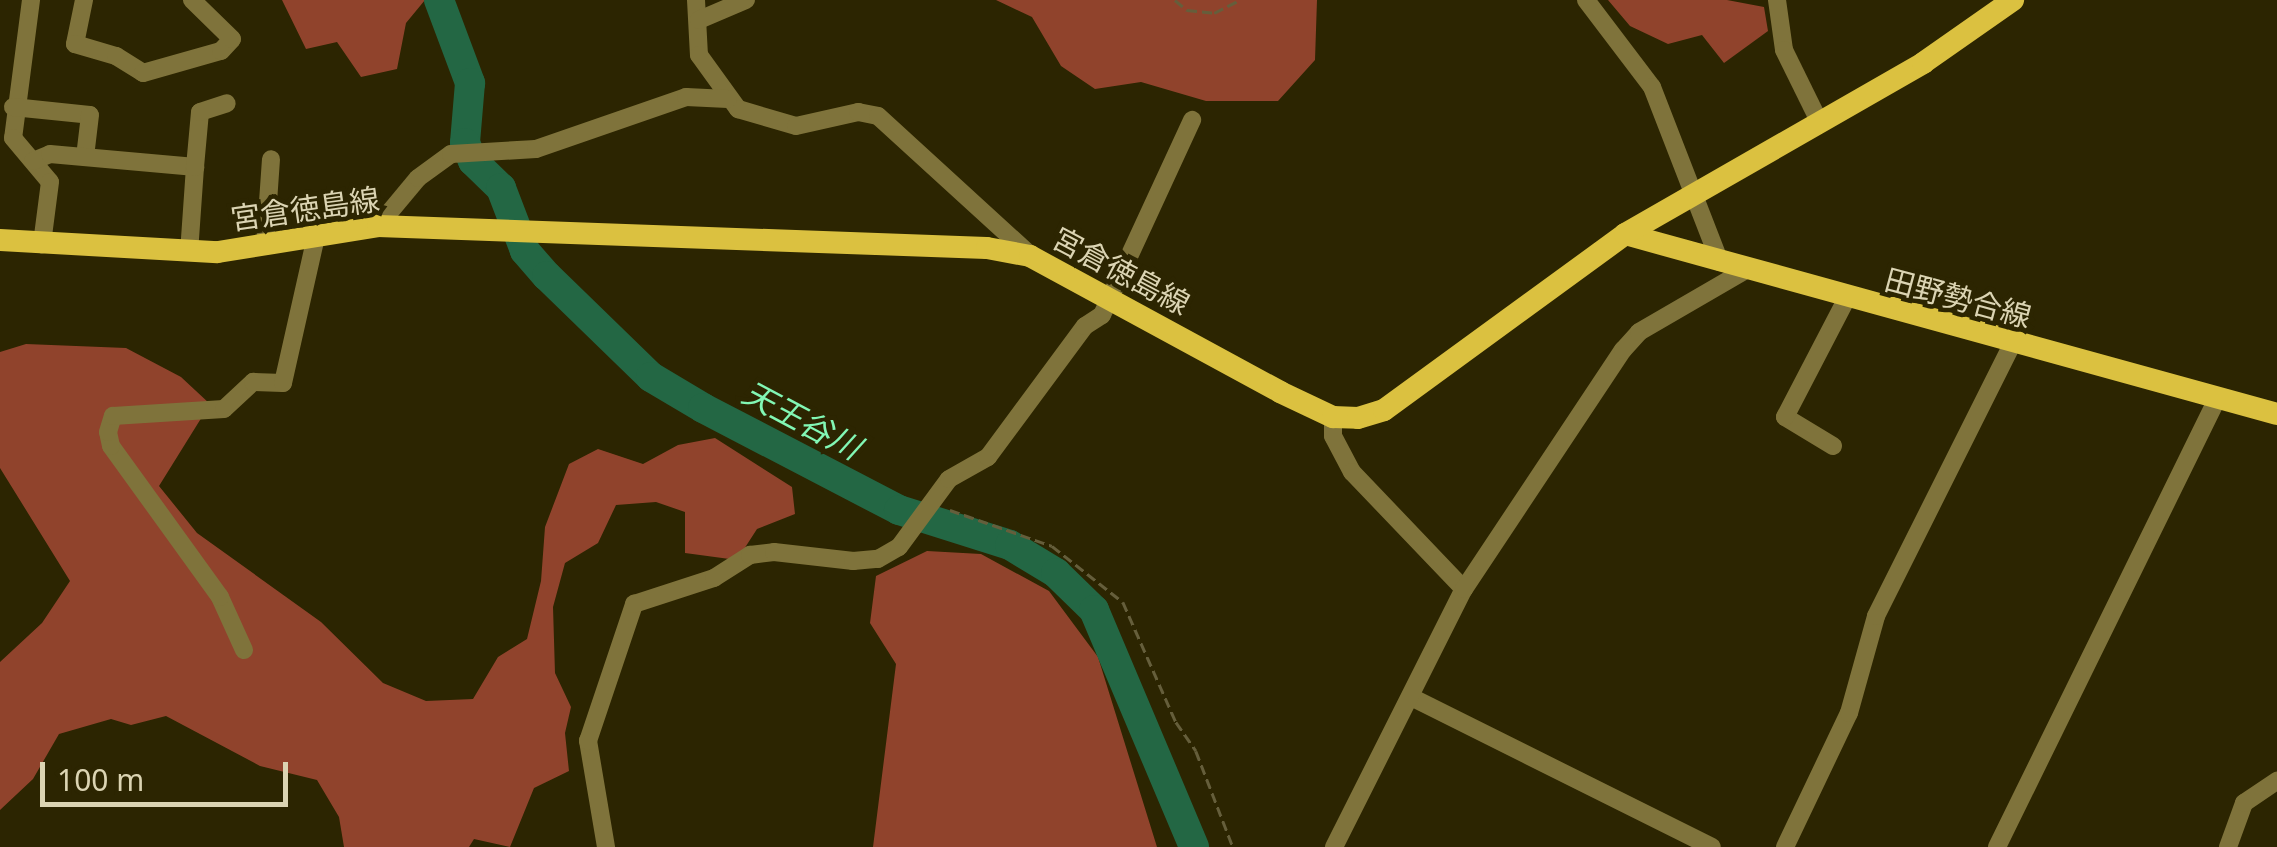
<!DOCTYPE html>
<html>
<head>
<meta charset="utf-8">
<style>
  body { margin:0 }
  #map { position:relative; width:2277px; height:847px; overflow:hidden; background:#2c2501; font-family:"Noto Sans","Noto Sans JP",sans-serif }
  div>[style] { position:absolute }
  [style*='--x'] { left:calc(var(--x)*1px); top:calc(var(--y)*1px); width:calc(var(--w)*1px); rotate:calc(var(--a)*1deg) }
  .forest>* { inset:0; background:#90432c }
  .river>* { height:30px; margin:-15px; padding:0 15px; transform-origin:15px; border-radius:15px; background:#236744 }
  .path>* { height:2.5px; margin-top:-1.25px; transform-origin:0; background:repeating-linear-gradient(90deg,#655e3b 0 10px,transparent 0 15px) }
  .minor>* { height:18px; margin:-9px; padding:0 9px; transform-origin:9px; border-radius:9px; background:#7f733b }
  .major>* { height:22px; margin:-11px; padding:0 11px; transform-origin:11px; border-radius:11px; background:#dbc140 }
  span { translate:-50% -50%; white-space:nowrap; text-align:center; line-height:1.15; -webkit-text-stroke:9px #2c2501; paint-order:stroke }
  .street-label { font-size:30px; color:#dbd4b3 }
  .water-label { font-size:32px; color:#82f7b5; font-style:italic }
  .scale { position:absolute; left:40px; top:762px; width:248px; height:45px; box-sizing:border-box; border:5px solid #dbd4b3; border-top:0; padding-left:12px; font-size:30px; line-height:35px; white-space:nowrap; color:#dbd4b3; -webkit-text-stroke:8px #2c2501; paint-order:stroke }
</style>
</head>
<body>
<div id="map">
  <div class="forest">
    <div style="clip-path:polygon(282px 0,425px 0,406px 23px,397px 69px,361px 77px,337px 42px,306px 49px)"></div>
    <div style="clip-path:polygon(996px 0,1317px 0,1315px 60px,1278px 101px,1206px 101px,1141px 82px,1095px 89px,1061px 66px,1032px 17px)"></div>
    <div style="clip-path:polygon(1608px 0,1727px 0,1764px 7px,1768px 31px,1724px 63px,1702px 35px,1668px 44px,1630px 26px)"></div>
    <div style="clip-path:polygon(26px 344px,126px 348px,181px 377px,210px 404px,159px 486px,197px 533px,321px 622px,383px 683px,426px 701px,473px 699px,498px 657px,527px 639px,541px 581px,545px 527px,569px 464px,598px 449px,643px 464px,678px 445px,715px 438px,792px 487px,795px 514px,757px 529px,737px 560px,685px 553px,685px 512px,656px 502px,616px 505px,598px 543px,565px 563px,553px 607px,555px 673px,571px 707px,565px 733px,569px 771px,534px 788px,510px 847px,474px 839px,469px 847px,344px 847px,339px 817px,317px 780px,260px 766px,166px 716px,131px 725px,111px 719px,59px 734px,33px 779px,0 810px,0 662px,42px 623px,70px 581px,0 468px,0 352px)"></div>
    <div style="clip-path:polygon(927px 551px,981px 554px,1049px 591px,1098px 657px,1157px 847px,873px 847px,896px 664px,870px 623px,876px 576px)"></div>
  </div>
  <div class="river">
    <div style="--x:439;--y:0;--w:89;--a:69.5"></div>
    <div style="--x:470;--y:83;--w:60;--a:94.8"></div>
    <div style="--x:465;--y:143;--w:20;--a:66"></div>
    <div style="--x:473;--y:161;--w:39;--a:44"></div>
    <div style="--x:501;--y:188;--w:67;--a:69.1"></div>
    <div style="--x:525;--y:251;--w:33;--a:49"></div>
    <div style="--x:547;--y:276;--w:145;--a:44.2"></div>
    <div style="--x:651;--y:377;--w:61;--a:30.8"></div>
    <div style="--x:703;--y:408;--w:221;--a:27.5"></div>
    <div style="--x:899;--y:510;--w:116;--a:17.5"></div>
    <div style="--x:1010;--y:545;--w:54;--a:31.3"></div>
    <div style="--x:1056;--y:573;--w:53;--a:44.2"></div>
    <div style="--x:1094;--y:610;--w:257;--a:67.1"></div>
  </div>
  <div class="path">
    <div style="--x:1175;--y:0;--w:16;--a:40"></div>
    <div style="--x:1187;--y:10;--w:27;--a:6"></div>
    <div style="--x:1214;--y:13;--w:29;--a:-27"></div>
    <div style="--x:950;--y:510;--w:108;--a:19.4"></div>
    <div style="--x:1052;--y:546;--w:90;--a:38.3"></div>
    <div style="--x:1123;--y:602;--w:131;--a:66.2"></div>
    <div style="--x:1176;--y:722;--w:35;--a:55"></div>
    <div style="--x:1196;--y:751;--w:103;--a:68.9"></div>
  </div>
  <div class="minor">
    <div style="--x:31;--y:0;--w:139;--a:97.4"></div>
    <div style="--x:13;--y:138;--w:57;--a:49.9"></div>
    <div style="--x:50;--y:182;--w:63;--a:97.4"></div>
    <div style="--x:84;--y:0;--w:45;--a:101.6"></div>
    <div style="--x:75;--y:44;--w:43;--a:16.3"></div>
    <div style="--x:116;--y:56;--w:32;--a:32"></div>
    <div style="--x:143;--y:73;--w:81;--a:-15.8"></div>
    <div style="--x:221;--y:51;--w:16;--a:-47"></div>
    <div style="--x:232;--y:39;--w:56;--a:-135.7"></div>
    <div style="--x:696;--y:0;--w:55;--a:86.9"></div>
    <div style="--x:699;--y:55;--w:67;--a:54.2"></div>
    <div style="--x:738;--y:109;--w:60;--a:16.3"></div>
    <div style="--x:796;--y:126;--w:64;--a:-12.7"></div>
    <div style="--x:858;--y:112;--w:20;--a:11"></div>
    <div style="--x:878;--y:116;--w:206;--a:42.4"></div>
    <div style="--x:1586;--y:0;--w:109;--a:52.8"></div>
    <div style="--x:1652;--y:87;--w:188;--a:68.8"></div>
    <div style="--x:1777;--y:0;--w:50;--a:82"></div>
    <div style="--x:1784;--y:50;--w:79;--a:63.8"></div>
    <div style="--x:699;--y:20;--w:51;--a:-23.1"></div>
    <div style="--x:13;--y:107;--w:77;--a:5.9"></div>
    <div style="--x:90;--y:115;--w:42;--a:96.8"></div>
    <div style="--x:33;--y:161;--w:18;--a:-22"></div>
    <div style="--x:50;--y:154;--w:146;--a:5.1"></div>
    <div style="--x:195;--y:167;--w:85;--a:94"></div>
    <div style="--x:195;--y:167;--w:55;--a:-84.8"></div>
    <div style="--x:200;--y:112;--w:28;--a:-18"></div>
    <div style="--x:378;--y:226;--w:62;--a:-50.2"></div>
    <div style="--x:418;--y:178;--w:41;--a:-36"></div>
    <div style="--x:451;--y:154;--w:85;--a:-3.4"></div>
    <div style="--x:536;--y:149;--w:159;--a:-19.1"></div>
    <div style="--x:686;--y:97;--w:42;--a:2.7"></div>
    <div style="--x:265;--y:245;--w:86;--a:-86"></div>
    <div style="--x:1333;--y:417;--w:19;--a:90"></div>
    <div style="--x:1333;--y:436;--w:41;--a:62.2"></div>
    <div style="--x:1352;--y:472;--w:162;--a:46.3"></div>
    <div style="--x:1833;--y:446;--w:56;--a:-148.9"></div>
    <div style="--x:1785;--y:417;--w:134;--a:-62.5"></div>
    <div style="--x:244;--y:650;--w:58;--a:-114.4"></div>
    <div style="--x:220;--y:597;--w:186;--a:-125.8"></div>
    <div style="--x:111;--y:446;--w:14;--a:-102"></div>
    <div style="--x:108;--y:432;--w:17;--a:-73"></div>
    <div style="--x:113;--y:416;--w:111;--a:-3.6"></div>
    <div style="--x:224;--y:409;--w:40;--a:-43"></div>
    <div style="--x:253;--y:382;--w:30;--a:2"></div>
    <div style="--x:283;--y:383;--w:150;--a:-77.3"></div>
    <div style="--x:1411;--y:697;--w:336;--a:26.5"></div>
    <div style="--x:606;--y:847;--w:108;--a:-99.6"></div>
    <div style="--x:588;--y:741;--w:145;--a:-71.4"></div>
    <div style="--x:634;--y:604;--w:84;--a:-18"></div>
    <div style="--x:714;--y:578;--w:43;--a:-32.6"></div>
    <div style="--x:750;--y:555;--w:24;--a:-7"></div>
    <div style="--x:774;--y:552;--w:80;--a:6.5"></div>
    <div style="--x:853;--y:561;--w:25;--a:-5"></div>
    <div style="--x:878;--y:559;--w:24;--a:-30"></div>
    <div style="--x:899;--y:547;--w:84;--a:-53.7"></div>
    <div style="--x:949;--y:479;--w:45;--a:-29.4"></div>
    <div style="--x:988;--y:457;--w:163;--a:-53.5"></div>
    <div style="--x:1085;--y:326;--w:20;--a:-33"></div>
    <div style="--x:1102;--y:315;--w:215;--a:-65.2"></div>
    <div style="--x:1334;--y:847;--w:289;--a:-63.3"></div>
    <div style="--x:1464;--y:589;--w:287;--a:-56.4"></div>
    <div style="--x:1623;--y:350;--w:24;--a:-48"></div>
    <div style="--x:1639;--y:332;--w:124;--a:-30.1"></div>
    <div style="--x:1785;--y:847;--w:148;--a:-64.5"></div>
    <div style="--x:1849;--y:713;--w:101;--a:-74.4"></div>
    <div style="--x:1876;--y:616;--w:304;--a:-63.4"></div>
    <div style="--x:1997;--y:847;--w:501;--a:-63.84"></div>
    <div style="--x:2228;--y:847;--w:47;--a:-70"></div>
    <div style="--x:2244;--y:803;--w:40;--a:-34"></div>
  </div>
  <div class="major">
    <div style="--x:1625;--y:234;--w:676;--a:15.43"></div>
    <div style="--x:0;--y:240;--w:218;--a:3.2"></div>
    <div style="--x:218;--y:252;--w:162;--a:-9.2"></div>
    <div style="--x:378;--y:226;--w:609;--a:2.07"></div>
    <div style="--x:987;--y:248;--w:44;--a:10.5"></div>
    <div style="--x:1030;--y:256;--w:285;--a:28.5"></div>
    <div style="--x:1280;--y:392;--w:59;--a:25.3"></div>
    <div style="--x:1333;--y:417;--w:25;--a:2"></div>
    <div style="--x:1358;--y:418;--w:27;--a:-17"></div>
    <div style="--x:1384;--y:410;--w:298;--a:-36.1"></div>
    <div style="--x:1625;--y:234;--w:344;--a:-29.8"></div>
    <div style="--x:1923;--y:63;--w:110;--a:-35"></div>
  </div>
  <div class="street-label">
    <span style="left:305px;top:209px;rotate:-8deg">宮倉徳島線</span>
    <span style="left:1121px;top:271px;rotate:28deg">宮倉徳島線</span>
    <span style="left:1958px;top:298px;rotate:15deg">田野勢合線</span>
  </div>
  <div class="water-label">
    <span style="left:802px;top:420px;rotate:28deg">天王谷川</span>
  </div>
  <div class="scale">100 m</div>
</div>
</body>
</html>
